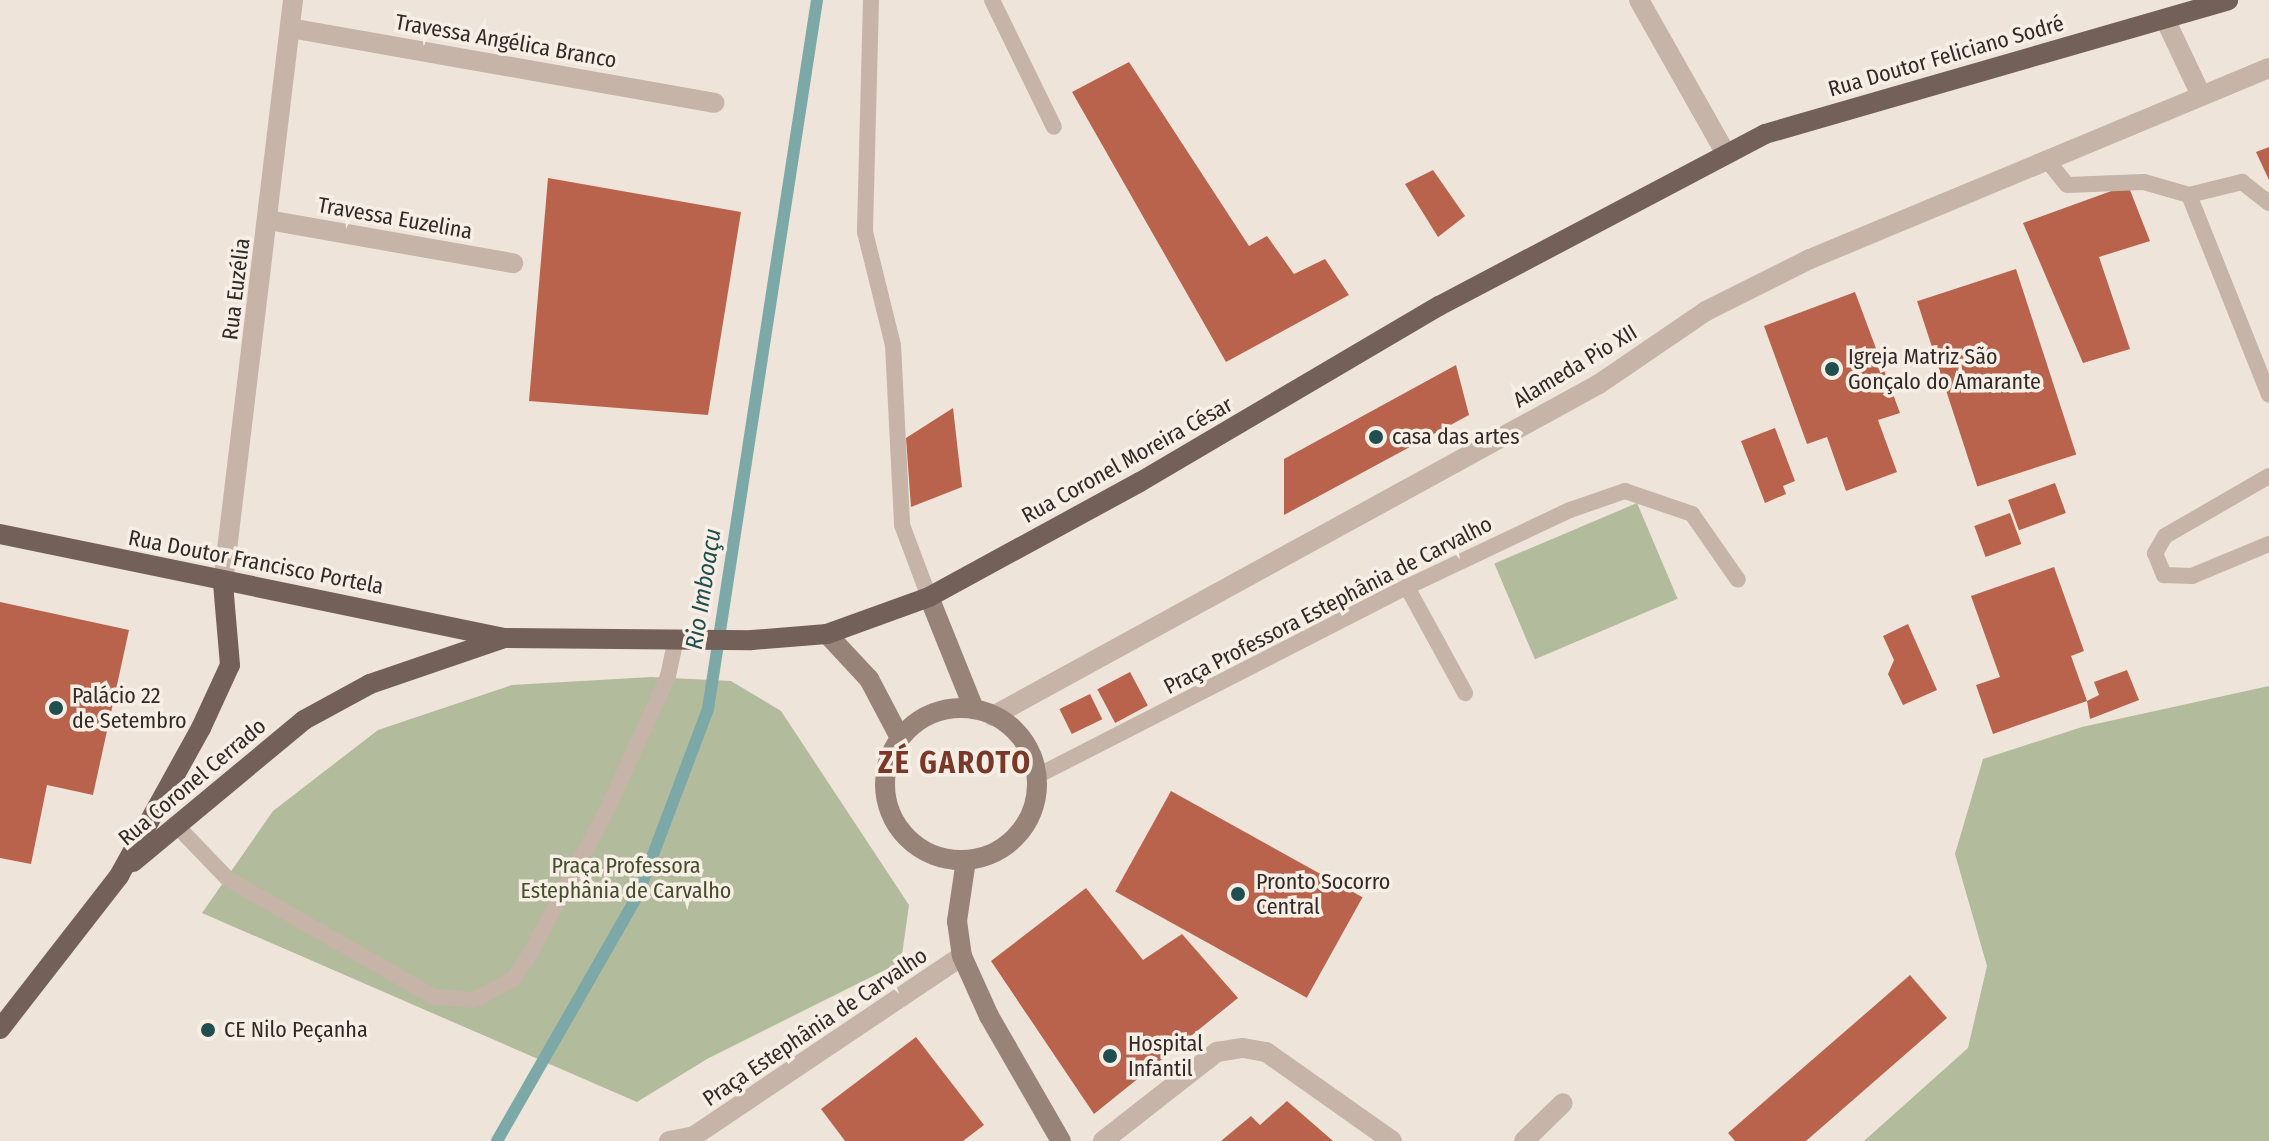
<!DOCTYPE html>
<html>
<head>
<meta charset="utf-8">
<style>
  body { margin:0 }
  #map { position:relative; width:2269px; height:1141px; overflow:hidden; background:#eee4da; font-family:"Fira Sans Condensed",sans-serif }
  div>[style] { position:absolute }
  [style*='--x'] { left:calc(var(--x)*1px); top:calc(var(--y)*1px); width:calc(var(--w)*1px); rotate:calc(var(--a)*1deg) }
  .green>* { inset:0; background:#b2bb9c; transform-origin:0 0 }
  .stream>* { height:12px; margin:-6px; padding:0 6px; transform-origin:6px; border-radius:6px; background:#7ca8a8 }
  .building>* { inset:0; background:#b9634d; transform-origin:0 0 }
  .lane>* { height:16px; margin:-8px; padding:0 8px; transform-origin:8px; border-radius:8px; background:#c5b4a7 }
  .street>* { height:20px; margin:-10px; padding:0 10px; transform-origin:10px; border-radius:10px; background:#c5b4a7 }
  .secondary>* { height:20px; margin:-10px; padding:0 10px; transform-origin:10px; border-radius:10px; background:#988379 }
  .secondary>.ring { margin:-10px; padding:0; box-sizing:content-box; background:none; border:20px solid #988379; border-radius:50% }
  .primary>* { height:20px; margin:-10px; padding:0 10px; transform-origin:10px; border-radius:10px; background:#736159 }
  .dots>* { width:22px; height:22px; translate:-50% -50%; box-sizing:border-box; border:4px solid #f7eee5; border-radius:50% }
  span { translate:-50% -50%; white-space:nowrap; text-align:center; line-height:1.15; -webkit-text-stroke:7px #f7eee5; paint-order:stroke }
  .street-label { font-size:22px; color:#322a27 }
  .poi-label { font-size:22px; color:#322a27 }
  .left { translate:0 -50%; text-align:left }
  .park-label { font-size:22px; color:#434e2d }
  .water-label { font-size:24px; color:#214e4f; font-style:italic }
  .district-label { font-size:30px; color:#793828; font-weight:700; letter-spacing:2px }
</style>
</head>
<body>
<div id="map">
  <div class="green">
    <div style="left:1637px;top:503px;width:104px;height:155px;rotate:67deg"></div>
    <div style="clip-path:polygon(651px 677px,731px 681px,781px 711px,909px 905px,901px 962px,707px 1059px,637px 1102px,202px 913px,273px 811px,378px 730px,512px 685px)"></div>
    <div style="clip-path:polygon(2269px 686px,2269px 1141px,1864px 1141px,1968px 1048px,1987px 966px,1955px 854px,1983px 759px,2082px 727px)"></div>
  </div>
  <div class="stream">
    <div style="--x:497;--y:1141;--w:281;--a:-60.2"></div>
    <div style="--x:637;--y:897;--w:201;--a:-69.3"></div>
    <div style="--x:708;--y:709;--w:717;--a:-81.26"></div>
  </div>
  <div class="building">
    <div style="clip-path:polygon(1129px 62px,1249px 246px,1267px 236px,1294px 274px,1325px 259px,1349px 295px,1226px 362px,1072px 92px)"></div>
    <div style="clip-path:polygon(2269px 147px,2269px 180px,2256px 152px)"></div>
    <div style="clip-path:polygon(1433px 170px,1465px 216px,1438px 237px,1405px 184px)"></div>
    <div style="clip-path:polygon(548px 178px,741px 212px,708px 415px,529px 401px)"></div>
    <div style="clip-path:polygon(2128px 185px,2150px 241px,2099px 257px,2130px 349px,2083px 363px,2023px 223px)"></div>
    <div style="left:2016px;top:269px;width:195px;height:104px;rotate:72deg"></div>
    <div style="clip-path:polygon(1855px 292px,1900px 413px,1878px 420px,1897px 472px,1846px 491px,1827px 437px,1807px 444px,1764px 326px)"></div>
    <div style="clip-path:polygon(1456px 365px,1469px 415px,1284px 515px,1284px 459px)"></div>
    <div style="clip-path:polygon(953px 408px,962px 487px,911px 507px,906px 438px)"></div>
    <div style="clip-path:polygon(1775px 428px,1795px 481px,1783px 486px,1786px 494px,1765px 503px,1741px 441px)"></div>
    <div style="left:2055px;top:483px;width:32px;height:50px;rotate:70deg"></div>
    <div style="left:2010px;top:513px;width:33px;height:38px;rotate:70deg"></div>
    <div style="clip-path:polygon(2054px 567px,2084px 651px,2071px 656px,2087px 701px,2099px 695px,2094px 682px,2127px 670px,2139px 700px,2090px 719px,2087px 701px,1993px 734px,1976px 685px,2000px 677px,1971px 596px)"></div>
    <div style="clip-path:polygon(0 602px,129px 630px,93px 795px,47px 785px,31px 864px,0 858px)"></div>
    <div style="clip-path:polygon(1908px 624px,1937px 690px,1903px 705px,1888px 674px,1894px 660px,1883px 636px)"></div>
    <div style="left:1130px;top:672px;width:38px;height:37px;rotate:62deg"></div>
    <div style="left:1090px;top:694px;width:28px;height:34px;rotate:64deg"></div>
    <div style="left:1171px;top:791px;width:219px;height:115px;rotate:29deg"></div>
    <div style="clip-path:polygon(1086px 888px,1143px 960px,1182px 934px,1238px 998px,1094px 1114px,991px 961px)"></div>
    <div style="clip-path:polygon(1910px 975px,1947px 1018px,1806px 1141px,1735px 1141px,1728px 1133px)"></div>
    <div style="clip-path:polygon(916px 1037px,984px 1125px,963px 1141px,845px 1141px,821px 1109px)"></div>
    <div style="clip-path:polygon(1287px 1101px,1333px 1141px,1221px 1141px,1251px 1116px,1260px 1125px)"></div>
  </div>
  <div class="lane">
    <div style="--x:871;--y:0;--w:232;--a:91.5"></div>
    <div style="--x:865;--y:232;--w:116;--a:76.1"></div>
    <div style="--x:893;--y:345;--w:180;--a:87.1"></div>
    <div style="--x:902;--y:525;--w:77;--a:69.4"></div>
    <div style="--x:992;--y:0;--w:141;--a:64"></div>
    <div style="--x:2046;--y:159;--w:33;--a:51"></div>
    <div style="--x:2067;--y:185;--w:77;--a:-2.2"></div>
    <div style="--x:2144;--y:182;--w:47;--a:16.1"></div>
    <div style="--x:2189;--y:195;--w:55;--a:-13.8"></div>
    <div style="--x:2242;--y:182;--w:34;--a:38"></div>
    <div style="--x:2189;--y:195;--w:215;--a:68.2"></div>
    <div style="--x:2269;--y:476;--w:120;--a:150"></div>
    <div style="--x:2165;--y:536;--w:20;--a:120"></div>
    <div style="--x:2155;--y:553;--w:24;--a:68"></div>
    <div style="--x:2164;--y:575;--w:28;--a:2"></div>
    <div style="--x:2192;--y:576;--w:83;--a:-22.6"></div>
    <div style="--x:1407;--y:587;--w:121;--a:61.3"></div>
    <div style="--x:1037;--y:776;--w:415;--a:-27.1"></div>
    <div style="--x:1407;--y:587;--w:180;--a:-25.3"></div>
    <div style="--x:1570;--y:510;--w:58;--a:-19.1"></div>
    <div style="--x:1625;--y:491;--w:71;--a:18.9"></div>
    <div style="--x:1692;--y:514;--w:80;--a:55.1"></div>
    <div style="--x:175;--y:824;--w:76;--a:46.1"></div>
    <div style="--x:228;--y:879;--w:237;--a:29.8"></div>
    <div style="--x:434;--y:997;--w:40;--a:4.3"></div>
    <div style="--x:474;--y:1000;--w:44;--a:-28.3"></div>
    <div style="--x:513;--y:979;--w:24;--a:-55"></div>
    <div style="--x:527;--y:959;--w:169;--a:-61.8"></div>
    <div style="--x:607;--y:810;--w:147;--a:-65.5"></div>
    <div style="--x:668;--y:676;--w:39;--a:-78"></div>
  </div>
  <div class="street">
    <div style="--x:1639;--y:0;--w:175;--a:60.5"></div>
    <div style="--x:2165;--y:19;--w:84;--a:64.7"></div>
    <div style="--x:290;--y:28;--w:431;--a:10"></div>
    <div style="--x:268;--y:220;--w:249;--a:10"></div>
    <div style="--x:223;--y:583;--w:587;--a:-83.15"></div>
    <div style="--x:993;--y:716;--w:691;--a:-28.72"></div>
    <div style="--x:1599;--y:384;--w:130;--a:-34.3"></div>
    <div style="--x:1706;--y:311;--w:116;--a:-26.6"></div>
    <div style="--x:1810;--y:259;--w:497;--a:-22.6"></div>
    <div style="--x:669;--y:1141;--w:25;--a:-11"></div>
    <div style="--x:694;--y:1136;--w:323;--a:-33.9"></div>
    <div style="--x:1103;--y:1141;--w:145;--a:-38"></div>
    <div style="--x:1217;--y:1052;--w:26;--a:-9"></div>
    <div style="--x:1243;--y:1048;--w:23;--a:10"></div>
    <div style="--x:1266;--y:1052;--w:154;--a:35.2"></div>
    <div style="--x:1524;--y:1141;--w:54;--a:-44.3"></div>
  </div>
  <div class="secondary">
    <div style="--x:929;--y:597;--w:121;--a:68.1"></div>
    <div style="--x:827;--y:634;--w:62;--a:47"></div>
    <div style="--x:869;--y:679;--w:64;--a:62.2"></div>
    <div class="ring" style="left:885px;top:708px;width:132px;height:132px"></div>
    <div style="--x:966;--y:860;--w:62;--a:98.4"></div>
    <div style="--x:957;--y:921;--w:35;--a:82"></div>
    <div style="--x:962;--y:956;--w:66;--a:65.8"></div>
    <div style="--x:989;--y:1016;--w:144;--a:60.1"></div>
  </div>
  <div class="primary">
    <div style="--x:0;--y:534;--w:515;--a:11.66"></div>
    <div style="--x:504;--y:638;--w:248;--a:0.5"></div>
    <div style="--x:752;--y:640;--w:75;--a:-4.6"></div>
    <div style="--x:827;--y:634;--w:109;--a:-19.9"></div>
    <div style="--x:929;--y:597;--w:240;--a:-28.6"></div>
    <div style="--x:1140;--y:482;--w:347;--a:-30.5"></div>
    <div style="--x:1439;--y:306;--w:369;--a:-27.8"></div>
    <div style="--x:1765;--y:134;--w:482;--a:-16.1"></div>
    <div style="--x:133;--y:862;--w:222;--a:-39.7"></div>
    <div style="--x:304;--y:720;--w:75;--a:-28.6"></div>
    <div style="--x:370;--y:684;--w:142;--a:-18.9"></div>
    <div style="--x:0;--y:1029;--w:194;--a:-52.1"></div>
    <div style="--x:119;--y:876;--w:169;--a:-61"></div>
    <div style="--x:201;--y:728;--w:69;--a:-65.3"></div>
    <div style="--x:230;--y:665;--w:82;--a:-94.9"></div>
  </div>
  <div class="dots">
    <div style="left:1832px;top:369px;background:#214e4f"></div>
    <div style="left:1376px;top:437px;background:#214e4f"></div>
    <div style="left:56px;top:708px;background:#214e4f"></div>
    <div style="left:1238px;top:894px;background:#214e4f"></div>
    <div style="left:208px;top:1030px;background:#214e4f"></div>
    <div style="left:1110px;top:1056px;background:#214e4f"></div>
  </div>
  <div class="street-label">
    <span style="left:506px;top:41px;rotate:10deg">Travessa Angélica Branco</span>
    <span style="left:1946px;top:56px;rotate:-16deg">Rua Doutor Feliciano Sodré</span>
    <span style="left:395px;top:218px;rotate:10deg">Travessa Euzelina</span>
    <span style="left:236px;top:289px;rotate:-83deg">Rua Euzélia</span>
    <span style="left:1575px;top:366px;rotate:-31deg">Alameda Pio XII</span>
    <span style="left:1127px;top:460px;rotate:-29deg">Rua Coronel Moreira César</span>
    <span style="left:256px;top:562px;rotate:11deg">Rua Doutor Francisco Portela</span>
    <span style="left:1328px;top:605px;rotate:-27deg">Praça Professora Estephânia de Carvalho</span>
    <span style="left:192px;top:782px;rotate:-40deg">Rua Coronel Cerrado</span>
    <span style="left:815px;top:1027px;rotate:-34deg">Praça Estephânia de Carvalho</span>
  </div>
  <div class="poi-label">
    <span class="left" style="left:1848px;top:369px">Igreja Matriz São<br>Gonçalo do Amarante</span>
    <span class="left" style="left:1392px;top:437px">casa das artes</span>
    <span class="left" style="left:72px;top:708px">Palácio 22<br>de Setembro</span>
    <span class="left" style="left:1256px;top:894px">Pronto Socorro<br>Central</span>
    <span class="left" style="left:224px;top:1030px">CE Nilo Peçanha</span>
    <span class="left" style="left:1128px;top:1056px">Hospital<br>Infantil</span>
  </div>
  <div class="park-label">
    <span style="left:626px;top:878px">Praça Professora<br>Estephânia de Carvalho</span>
  </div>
  <div class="water-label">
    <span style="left:704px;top:589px;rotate:-81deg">Rio Imboaçu</span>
  </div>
  <div class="district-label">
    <span style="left:955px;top:763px">ZÉ GAROTO</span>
  </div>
</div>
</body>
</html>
